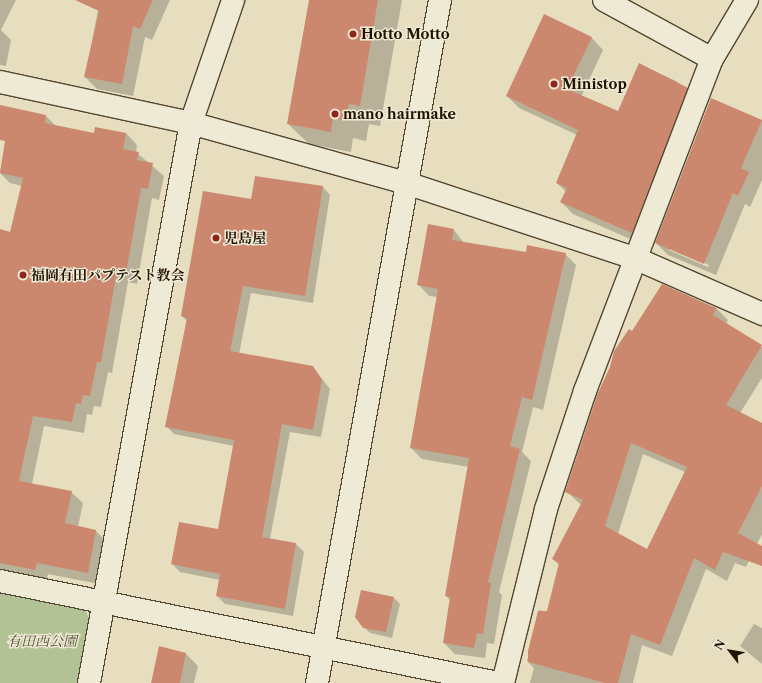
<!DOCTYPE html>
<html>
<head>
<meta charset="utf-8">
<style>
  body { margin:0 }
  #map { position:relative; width:762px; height:683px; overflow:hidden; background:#e7dec0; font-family:"Libre Caslon Text","Noto Serif JP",serif }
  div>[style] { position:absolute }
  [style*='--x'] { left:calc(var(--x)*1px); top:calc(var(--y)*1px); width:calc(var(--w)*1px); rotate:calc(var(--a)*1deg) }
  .green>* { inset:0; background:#b2c295 }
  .shadow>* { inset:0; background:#0003 }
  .building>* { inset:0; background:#cb886e }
  .roads { filter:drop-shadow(1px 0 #534630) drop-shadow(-1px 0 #534630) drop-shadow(0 1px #534630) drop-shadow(0 -1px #534630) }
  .minor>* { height:22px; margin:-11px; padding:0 11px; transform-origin:11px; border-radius:11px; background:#efead6 }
  .tertiary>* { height:22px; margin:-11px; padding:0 11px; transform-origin:11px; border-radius:11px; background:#efead6 }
  .dots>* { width:11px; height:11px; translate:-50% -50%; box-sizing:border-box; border:2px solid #efead6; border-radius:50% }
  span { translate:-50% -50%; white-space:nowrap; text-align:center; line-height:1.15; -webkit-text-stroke:3px #efead6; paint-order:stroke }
  .poi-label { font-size:14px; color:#221300; font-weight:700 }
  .left { translate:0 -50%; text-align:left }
  .park-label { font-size:14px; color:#545034; font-style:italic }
  .north { position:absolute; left:710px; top:631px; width:40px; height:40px; -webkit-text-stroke:3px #efead6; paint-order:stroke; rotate:301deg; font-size:11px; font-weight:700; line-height:16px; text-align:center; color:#221300 }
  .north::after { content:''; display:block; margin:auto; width:14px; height:18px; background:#221300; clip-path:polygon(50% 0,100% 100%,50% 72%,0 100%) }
</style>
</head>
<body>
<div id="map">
  <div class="green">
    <div style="clip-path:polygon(0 592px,82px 605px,91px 621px,79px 683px,0 683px)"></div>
  </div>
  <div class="shadow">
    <div style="clip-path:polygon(0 0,16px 0,1px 30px,11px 40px,6px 66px,0 65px)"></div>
    <div style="clip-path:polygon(100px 0,170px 0,152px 40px,145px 37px,133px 96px,97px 89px,85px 77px)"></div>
    <div style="clip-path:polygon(310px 0,402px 0,380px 126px,369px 124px,366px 141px,353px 138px,351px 152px,309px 144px,288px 124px)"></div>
    <div style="clip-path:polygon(591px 37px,603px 50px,581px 97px,618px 113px,639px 64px,676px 81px,699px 101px,644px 245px,573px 214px,561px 202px,566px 192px,557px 183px,577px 135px,519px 108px,507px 96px)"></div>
    <div style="clip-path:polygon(evenodd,711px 99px,762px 121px,762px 180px,750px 207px,745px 204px,716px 275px,668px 255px,656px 243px,711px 99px,669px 248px,709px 265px,708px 267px,669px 250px,669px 248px)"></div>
    <div style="clip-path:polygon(12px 109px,46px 116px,56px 126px,94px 134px,126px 133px,137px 145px,136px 152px,164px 176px,159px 200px,152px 198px,137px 284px,128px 282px,112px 373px,108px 372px,101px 407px,94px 406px,92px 415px,87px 414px,84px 433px,44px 426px,32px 484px,71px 492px,83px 503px,78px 527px,96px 531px,107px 542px,99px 584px,48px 574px,46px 581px,0 572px,0 230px,11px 233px,22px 186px,10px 183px,0 173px)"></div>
    <div style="clip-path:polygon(323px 187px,330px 195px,313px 303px,251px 293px,239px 354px,313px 367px,330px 389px,321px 437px,290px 432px,270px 539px,296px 544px,304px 552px,293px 616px,225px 604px,217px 596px,220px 580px,180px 572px,172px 564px,219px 530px,234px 446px,174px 434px,166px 426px,188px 322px,182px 316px,252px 200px)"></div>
    <div style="clip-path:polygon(454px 230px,464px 243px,526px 253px,565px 254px,576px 265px,543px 410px,533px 407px,522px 452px,531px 461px,499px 592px,502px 595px,494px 644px,487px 643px,485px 658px,455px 654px,444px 643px,451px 601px,446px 596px,469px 467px,422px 459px,411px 448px,438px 297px,429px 296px,419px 285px)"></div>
    <div style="clip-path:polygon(evenodd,716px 308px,728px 320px,726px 324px,762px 347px,762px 378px,740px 413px,762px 424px,762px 534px,746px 567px,735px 563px,727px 581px,706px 569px,672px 656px,642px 645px,633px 683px,530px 683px,534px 668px,527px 661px,539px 610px,548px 612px,559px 565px,553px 559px,581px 505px,566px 491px,632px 332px,716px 308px,643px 454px,685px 472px,647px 550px,618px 534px,643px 454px)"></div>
    <div style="clip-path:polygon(394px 598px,400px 604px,392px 638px,370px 633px,364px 627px)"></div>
    <div style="clip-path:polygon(754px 624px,762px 628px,762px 664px,740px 646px)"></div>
    <div style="clip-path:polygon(160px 647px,186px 654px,198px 666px,194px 683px,152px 683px)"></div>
  </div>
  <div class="building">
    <div style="clip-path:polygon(75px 0,153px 0,140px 29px,133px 26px,122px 84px,84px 77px,99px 11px)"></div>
    <div style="clip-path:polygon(309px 0,378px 0,360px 106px,349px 104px,346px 121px,333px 118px,331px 132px,287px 124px)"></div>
    <div style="clip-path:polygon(544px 14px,592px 37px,567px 89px,618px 111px,639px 63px,688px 88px,632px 233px,560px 202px,567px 188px,556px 183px,578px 130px,506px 96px)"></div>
    <div style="clip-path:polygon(711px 98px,762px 120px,741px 168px,749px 172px,738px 196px,733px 193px,704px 264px,655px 243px)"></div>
    <div style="clip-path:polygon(0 105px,46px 115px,45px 123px,94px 133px,95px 127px,126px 133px,123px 149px,139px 152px,137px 160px,153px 163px,148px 189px,141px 188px,126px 273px,117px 271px,101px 362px,97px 362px,90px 396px,83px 395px,81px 404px,76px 403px,72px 422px,33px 416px,19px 481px,72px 491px,65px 523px,96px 530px,88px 573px,37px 563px,35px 570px,0 563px,0 229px,10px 232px,23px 178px,0 173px,5px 141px,0 140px)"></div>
    <div style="clip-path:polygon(255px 176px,323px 186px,305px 296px,243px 286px,230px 351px,313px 366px,322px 380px,313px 430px,282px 424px,262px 537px,296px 543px,285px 609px,216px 596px,220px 574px,171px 564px,179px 522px,218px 529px,234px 440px,165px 427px,187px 318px,181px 316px,203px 191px,251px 199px)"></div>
    <div style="clip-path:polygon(428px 224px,454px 229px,452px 240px,526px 252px,527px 245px,566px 253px,532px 400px,522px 397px,510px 446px,520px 449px,488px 582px,491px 583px,483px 634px,477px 633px,474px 648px,443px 643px,450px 597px,445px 596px,469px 458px,410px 448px,438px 289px,417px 285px)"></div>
    <div style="clip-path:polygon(evenodd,662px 284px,716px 308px,713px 315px,762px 345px,726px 405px,762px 423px,762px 486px,738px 533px,762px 546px,762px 566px,723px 552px,715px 570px,694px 558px,660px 645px,631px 634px,618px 683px,605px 683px,528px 662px,528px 651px,538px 611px,547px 611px,559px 563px,552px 559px,583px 500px,565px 492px,597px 395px,610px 367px,614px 351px,629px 329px,632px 331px,662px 284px,631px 443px,687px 467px,647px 549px,605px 526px,631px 443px)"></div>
    <div style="clip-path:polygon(361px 590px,394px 597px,386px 632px,363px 628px,355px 617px)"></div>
    <div style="clip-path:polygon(159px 646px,186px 653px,180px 683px,151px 683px)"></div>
  </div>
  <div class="roads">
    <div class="minor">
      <div style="--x:0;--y:82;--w:195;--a:12.1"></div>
      <div style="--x:191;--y:123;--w:226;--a:15.6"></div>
      <div style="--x:409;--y:184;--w:240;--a:18.2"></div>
      <div style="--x:637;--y:259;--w:137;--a:23.7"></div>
      <div style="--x:0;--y:581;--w:508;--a:11.58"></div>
      <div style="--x:89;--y:683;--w:569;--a:-79.68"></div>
      <div style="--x:191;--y:123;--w:130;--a:-71.1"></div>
      <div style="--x:503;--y:683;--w:179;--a:-76.1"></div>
      <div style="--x:546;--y:509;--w:124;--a:-71.7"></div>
      <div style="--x:585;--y:391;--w:355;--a:-69.1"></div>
      <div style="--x:712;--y:59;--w:69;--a:-59.3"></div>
    </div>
    <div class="tertiary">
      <div style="--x:604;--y:0;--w:123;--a:28.6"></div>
      <div style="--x:317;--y:683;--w:694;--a:-79.79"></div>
    </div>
  </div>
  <div class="dots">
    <div style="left:353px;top:34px;background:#8f2418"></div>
    <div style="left:554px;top:84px;background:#8f2418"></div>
    <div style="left:335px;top:114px;background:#8f2418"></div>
    <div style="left:216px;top:238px;background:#8f2418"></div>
    <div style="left:23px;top:275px;background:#8f2418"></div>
  </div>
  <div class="poi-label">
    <span class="left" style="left:361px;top:34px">Hotto Motto</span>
    <span class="left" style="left:562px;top:84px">Ministop</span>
    <span class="left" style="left:343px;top:114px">mano hairmake</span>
    <span class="left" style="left:224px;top:238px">児島屋</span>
    <span class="left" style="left:31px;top:275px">福岡有田パプテスト教会</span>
  </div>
  <div class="park-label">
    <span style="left:42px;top:641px">有田西公園</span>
  </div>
  <div class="north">N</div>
</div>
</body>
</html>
